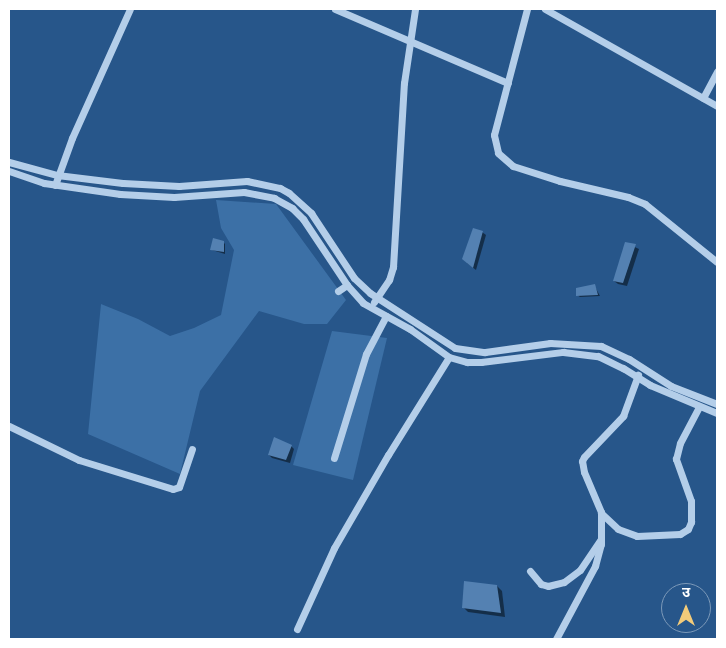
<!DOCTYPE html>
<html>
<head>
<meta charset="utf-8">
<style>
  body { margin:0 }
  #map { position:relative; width:726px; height:648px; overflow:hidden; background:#27568a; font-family:Overpass,"Noto Sans Devanagari",sans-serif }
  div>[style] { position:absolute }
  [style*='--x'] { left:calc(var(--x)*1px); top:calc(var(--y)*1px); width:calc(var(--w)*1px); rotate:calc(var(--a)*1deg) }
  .green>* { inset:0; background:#3c70a6 }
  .shadow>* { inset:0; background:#0007 }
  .building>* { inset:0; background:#5481b2 }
  .minor>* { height:7px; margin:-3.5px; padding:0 3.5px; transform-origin:3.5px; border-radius:3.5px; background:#b4cee9 }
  span { translate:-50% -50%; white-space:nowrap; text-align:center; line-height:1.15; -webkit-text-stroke:4px #27568a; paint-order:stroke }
  .frame { position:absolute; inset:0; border:10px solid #fff; pointer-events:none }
  .north { position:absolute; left:661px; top:583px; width:50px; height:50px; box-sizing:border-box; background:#27568a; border:1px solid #7d9ab9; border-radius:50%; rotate:0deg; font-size:14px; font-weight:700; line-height:20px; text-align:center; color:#fff }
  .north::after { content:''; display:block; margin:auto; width:18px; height:22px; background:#f2cb7a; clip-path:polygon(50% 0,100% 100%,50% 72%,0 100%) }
</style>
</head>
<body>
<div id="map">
  <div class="green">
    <div style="clip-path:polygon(216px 200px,276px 204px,346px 300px,327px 324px,304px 324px,259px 311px,200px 391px,180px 474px,88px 434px,101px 304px,138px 319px,170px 336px,194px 328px,221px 315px,234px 250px,221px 228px)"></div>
    <div style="clip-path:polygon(332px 331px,387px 338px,353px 480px,293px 465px)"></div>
  </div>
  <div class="shadow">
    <div style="clip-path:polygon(482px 232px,486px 235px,476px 270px,467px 263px)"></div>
    <div style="clip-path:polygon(223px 242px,225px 244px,225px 254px,212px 250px)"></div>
    <div style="clip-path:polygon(626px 243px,639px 249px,627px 286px,618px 284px,614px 281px)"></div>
    <div style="clip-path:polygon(594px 285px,600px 296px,580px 297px,577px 295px)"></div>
    <div style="clip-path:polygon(291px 446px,294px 449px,290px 463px,272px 458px,269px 455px)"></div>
    <div style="clip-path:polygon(497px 586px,502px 591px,505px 617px,468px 612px,463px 607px)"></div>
  </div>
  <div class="building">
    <div style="clip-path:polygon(473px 228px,483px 231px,473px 268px,462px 259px)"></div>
    <div style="clip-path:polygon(213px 238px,224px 241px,224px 252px,210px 250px)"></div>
    <div style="clip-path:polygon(625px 242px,636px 244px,623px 283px,613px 281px)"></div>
    <div style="clip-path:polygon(595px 284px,598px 295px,576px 296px,576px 288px)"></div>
    <div style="clip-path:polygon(274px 437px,292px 445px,286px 460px,268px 455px)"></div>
    <div style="clip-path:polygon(464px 581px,497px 585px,501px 613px,462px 608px)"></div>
  </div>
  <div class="minor">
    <div style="--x:335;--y:9;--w:188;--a:23.2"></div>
    <div style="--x:527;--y:9;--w:130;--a:104.7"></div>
    <div style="--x:494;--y:135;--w:18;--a:77"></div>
    <div style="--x:498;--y:153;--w:20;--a:41"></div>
    <div style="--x:513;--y:166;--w:49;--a:17.7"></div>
    <div style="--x:560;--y:181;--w:70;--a:13.2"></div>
    <div style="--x:628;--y:197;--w:18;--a:22"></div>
    <div style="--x:645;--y:204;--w:92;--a:38.9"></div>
    <div style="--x:545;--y:9;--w:197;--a:29.4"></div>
    <div style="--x:703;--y:98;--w:30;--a:-62"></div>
    <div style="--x:9;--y:162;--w:50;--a:15.2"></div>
    <div style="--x:57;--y:175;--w:66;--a:6.9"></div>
    <div style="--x:123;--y:183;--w:56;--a:3.1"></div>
    <div style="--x:179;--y:186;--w:68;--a:-4.2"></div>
    <div style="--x:247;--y:181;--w:34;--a:12"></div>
    <div style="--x:280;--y:188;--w:10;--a:29"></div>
    <div style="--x:289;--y:193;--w:30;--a:42"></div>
    <div style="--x:311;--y:213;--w:78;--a:56.5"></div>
    <div style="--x:354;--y:278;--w:22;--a:43"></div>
    <div style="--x:370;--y:293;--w:101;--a:32.9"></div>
    <div style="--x:455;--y:348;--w:30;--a:8"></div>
    <div style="--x:485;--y:352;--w:66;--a:-7.9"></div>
    <div style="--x:550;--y:343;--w:51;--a:3.4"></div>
    <div style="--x:601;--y:346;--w:31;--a:25"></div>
    <div style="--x:629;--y:359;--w:50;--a:32.7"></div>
    <div style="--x:671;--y:386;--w:49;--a:21.4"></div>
    <div style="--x:9;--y:171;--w:37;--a:19"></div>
    <div style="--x:44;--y:183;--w:77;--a:8.2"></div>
    <div style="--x:120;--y:194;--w:54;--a:3.2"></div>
    <div style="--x:174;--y:197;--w:70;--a:-4.1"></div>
    <div style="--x:244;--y:192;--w:31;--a:11"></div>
    <div style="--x:274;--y:198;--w:21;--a:29"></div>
    <div style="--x:292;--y:208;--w:16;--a:45"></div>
    <div style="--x:303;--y:219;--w:79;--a:56.3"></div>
    <div style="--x:347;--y:285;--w:24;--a:48"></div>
    <div style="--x:363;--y:303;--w:54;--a:29"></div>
    <div style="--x:410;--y:329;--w:48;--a:35.7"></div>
    <div style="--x:449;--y:357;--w:19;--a:16"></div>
    <div style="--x:467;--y:362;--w:14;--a:0"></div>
    <div style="--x:481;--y:362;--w:83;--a:-7"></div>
    <div style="--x:563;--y:352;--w:35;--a:7"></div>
    <div style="--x:598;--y:356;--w:28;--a:26"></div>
    <div style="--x:623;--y:368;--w:32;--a:32"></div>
    <div style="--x:650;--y:385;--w:73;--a:22.7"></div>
    <div style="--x:55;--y:185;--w:50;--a:-70.1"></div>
    <div style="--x:72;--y:138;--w:141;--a:-65.8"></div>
    <div style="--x:338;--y:291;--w:11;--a:-34"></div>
    <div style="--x:374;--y:302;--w:27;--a:-56"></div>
    <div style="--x:389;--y:280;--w:14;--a:-73"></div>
    <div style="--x:393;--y:267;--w:184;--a:-86.6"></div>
    <div style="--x:404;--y:83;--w:75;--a:-81.5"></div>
    <div style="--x:9;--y:426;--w:78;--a:25.9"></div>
    <div style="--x:79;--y:460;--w:98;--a:17.1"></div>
    <div style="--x:173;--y:489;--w:6;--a:-18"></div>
    <div style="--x:179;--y:487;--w:40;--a:-71.1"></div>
    <div style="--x:334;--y:458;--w:109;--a:-72.9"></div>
    <div style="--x:366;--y:354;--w:43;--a:-62.2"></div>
    <div style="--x:601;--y:513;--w:23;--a:43"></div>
    <div style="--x:618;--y:529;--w:20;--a:20"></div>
    <div style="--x:637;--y:536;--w:43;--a:-2.7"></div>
    <div style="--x:680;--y:534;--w:9;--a:-32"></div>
    <div style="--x:688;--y:529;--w:8;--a:-67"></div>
    <div style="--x:691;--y:522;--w:21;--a:-90"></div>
    <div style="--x:691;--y:501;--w:45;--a:-109.7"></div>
    <div style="--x:676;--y:459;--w:16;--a:-76"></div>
    <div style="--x:680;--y:443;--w:41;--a:-62.2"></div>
    <div style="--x:530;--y:571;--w:17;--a:50"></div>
    <div style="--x:541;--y:584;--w:7;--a:16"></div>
    <div style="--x:548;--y:586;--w:16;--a:-14"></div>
    <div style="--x:564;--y:582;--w:20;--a:-37"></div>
    <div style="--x:580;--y:570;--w:36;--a:-56"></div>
    <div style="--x:297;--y:629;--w:89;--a:-65.4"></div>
    <div style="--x:334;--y:548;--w:108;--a:-59.9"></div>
    <div style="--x:388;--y:455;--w:115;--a:-58.1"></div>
    <div style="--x:556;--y:639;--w:83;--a:-61.9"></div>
    <div style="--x:595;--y:566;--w:23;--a:-75"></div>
    <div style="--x:601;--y:544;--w:32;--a:-90"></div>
    <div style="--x:601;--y:512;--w:43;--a:-113"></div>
    <div style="--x:584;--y:472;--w:11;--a:-100"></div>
    <div style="--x:582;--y:461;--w:4;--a:-63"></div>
    <div style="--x:584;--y:457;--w:57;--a:-46.4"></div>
    <div style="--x:623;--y:416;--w:44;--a:-69.9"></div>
  </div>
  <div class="frame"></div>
  <div class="north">उ</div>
</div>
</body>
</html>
